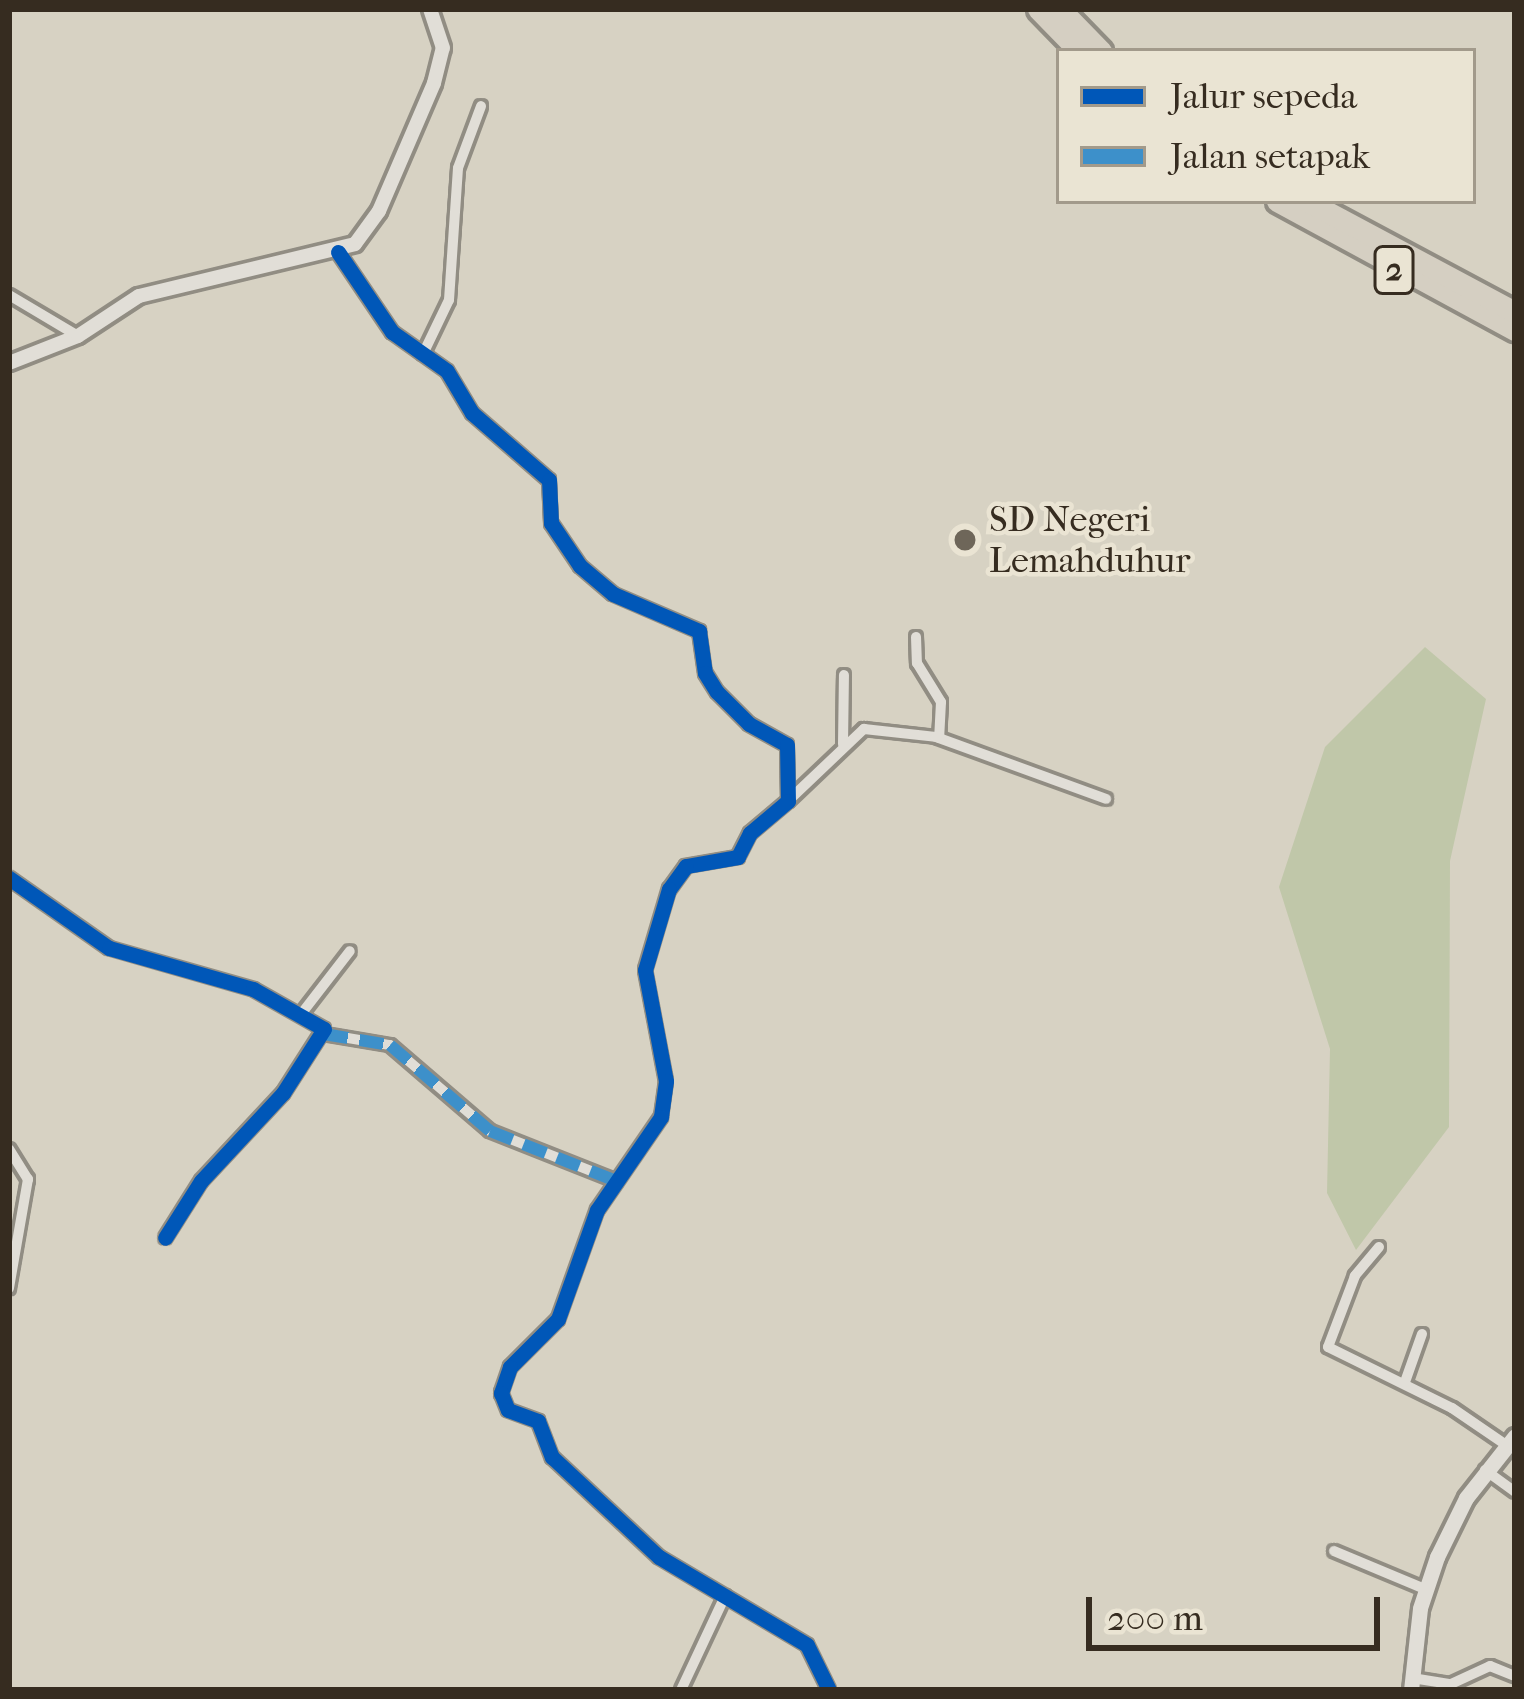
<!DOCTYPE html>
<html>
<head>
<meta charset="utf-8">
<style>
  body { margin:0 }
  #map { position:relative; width:1524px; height:1699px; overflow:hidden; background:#d7d2c3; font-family:"IM FELL French Canon",serif }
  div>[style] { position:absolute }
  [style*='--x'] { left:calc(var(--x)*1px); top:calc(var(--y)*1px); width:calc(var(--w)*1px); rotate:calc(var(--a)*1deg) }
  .green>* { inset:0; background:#c0c7a9 }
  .roads { filter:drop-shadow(3px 0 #918d83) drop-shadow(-3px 0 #918d83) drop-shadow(0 3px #918d83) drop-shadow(0 -3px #918d83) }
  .minor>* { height:10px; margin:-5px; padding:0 5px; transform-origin:5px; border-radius:5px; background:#e1ded7 }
  .tertiary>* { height:14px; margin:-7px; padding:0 7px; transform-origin:7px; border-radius:7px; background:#e1ded7 }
  .secondary>* { height:15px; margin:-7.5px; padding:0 7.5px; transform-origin:7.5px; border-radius:7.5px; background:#e1ded7 }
  .motorway>* { height:21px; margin:-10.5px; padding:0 10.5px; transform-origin:10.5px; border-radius:10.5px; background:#d5cfc2 }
  .quiet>* { height:12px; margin-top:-6px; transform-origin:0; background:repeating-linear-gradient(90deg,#3d90ca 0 24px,transparent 0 36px) }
  .cycleway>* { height:15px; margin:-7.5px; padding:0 7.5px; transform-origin:7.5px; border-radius:7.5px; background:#0057b8 }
  .dots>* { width:33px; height:33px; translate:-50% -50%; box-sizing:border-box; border:6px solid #eae4d3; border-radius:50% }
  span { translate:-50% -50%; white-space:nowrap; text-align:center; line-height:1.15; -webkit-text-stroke:9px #eae4d3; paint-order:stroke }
  .shield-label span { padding:3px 9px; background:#eae4d3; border:3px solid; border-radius:9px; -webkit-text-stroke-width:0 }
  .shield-label { font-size:33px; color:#362c20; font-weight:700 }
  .poi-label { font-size:36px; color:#362c20 }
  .left { translate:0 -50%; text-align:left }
  .frame { position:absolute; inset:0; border:12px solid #362c20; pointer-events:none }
  .legend { position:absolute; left:1056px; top:48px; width:420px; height:156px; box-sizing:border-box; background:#eae4d3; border:3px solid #a29a8b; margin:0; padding:15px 21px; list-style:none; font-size:36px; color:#362c20 }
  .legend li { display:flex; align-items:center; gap:24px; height:60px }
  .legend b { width:60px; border:3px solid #a29a8b }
  .scale { position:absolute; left:1086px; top:1597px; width:294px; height:54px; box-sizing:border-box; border:6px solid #362c20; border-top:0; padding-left:15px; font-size:36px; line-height:42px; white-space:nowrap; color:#362c20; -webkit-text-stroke:9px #eae4d3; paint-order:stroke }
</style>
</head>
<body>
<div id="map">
  <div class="green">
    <div style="clip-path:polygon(1425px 647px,1486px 699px,1450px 861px,1449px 1127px,1356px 1250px,1327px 1193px,1330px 1049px,1279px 887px,1325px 747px)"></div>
  </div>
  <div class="roads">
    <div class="minor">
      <div style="--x:338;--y:252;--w:97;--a:56"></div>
      <div style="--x:392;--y:332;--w:67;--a:35.3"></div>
      <div style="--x:447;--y:371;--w:49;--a:59.2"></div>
      <div style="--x:472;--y:413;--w:102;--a:41"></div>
      <div style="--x:549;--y:480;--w:43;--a:87.3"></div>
      <div style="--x:551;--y:523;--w:52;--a:56"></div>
      <div style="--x:580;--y:566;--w:43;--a:40.3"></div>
      <div style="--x:613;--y:594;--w:94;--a:23.3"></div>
      <div style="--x:699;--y:631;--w:42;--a:81.9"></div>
      <div style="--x:705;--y:673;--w:22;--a:58"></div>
      <div style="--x:717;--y:692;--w:45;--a:45"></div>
      <div style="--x:749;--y:724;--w:43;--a:28.9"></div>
      <div style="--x:787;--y:745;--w:56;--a:89"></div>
      <div style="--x:788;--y:801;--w:50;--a:139.9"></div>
      <div style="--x:750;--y:833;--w:27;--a:117"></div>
      <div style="--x:738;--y:857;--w:53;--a:170.2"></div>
      <div style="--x:686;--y:866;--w:29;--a:126"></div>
      <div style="--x:669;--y:889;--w:84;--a:106.5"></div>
      <div style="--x:645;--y:970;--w:113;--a:79.3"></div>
      <div style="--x:666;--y:1081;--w:36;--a:98"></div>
      <div style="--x:661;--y:1117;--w:113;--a:124.5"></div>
      <div style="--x:597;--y:1210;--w:116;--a:109.7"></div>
      <div style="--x:558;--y:1319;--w:68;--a:135"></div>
      <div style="--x:510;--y:1367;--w:28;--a:109"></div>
      <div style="--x:501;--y:1393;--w:18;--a:68"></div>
      <div style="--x:508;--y:1410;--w:32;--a:20"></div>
      <div style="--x:538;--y:1421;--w:39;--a:69"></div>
      <div style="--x:552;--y:1457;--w:146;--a:43.1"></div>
      <div style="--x:659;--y:1557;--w:172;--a:30.7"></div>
      <div style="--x:807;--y:1645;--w:50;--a:63.9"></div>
      <div style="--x:9;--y:295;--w:80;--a:30.7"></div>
      <div style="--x:423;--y:354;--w:60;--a:-64.3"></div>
      <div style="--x:449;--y:300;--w:132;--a:-86.1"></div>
      <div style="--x:458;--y:168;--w:66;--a:-69.6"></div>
      <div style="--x:916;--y:637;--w:26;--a:88"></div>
      <div style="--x:917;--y:663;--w:46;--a:58.4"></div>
      <div style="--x:941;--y:702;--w:36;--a:93"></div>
      <div style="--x:843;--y:744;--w:69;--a:-89.2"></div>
      <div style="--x:788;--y:801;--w:105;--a:-43.5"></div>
      <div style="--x:864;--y:729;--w:72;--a:6.3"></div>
      <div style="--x:936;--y:737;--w:181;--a:20"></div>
      <div style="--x:9;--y:878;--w:122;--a:35"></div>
      <div style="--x:109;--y:948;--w:150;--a:15.9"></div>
      <div style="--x:253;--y:989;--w:81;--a:29.4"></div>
      <div style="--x:324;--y:1029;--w:76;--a:122.6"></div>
      <div style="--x:283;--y:1093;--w:120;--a:133"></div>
      <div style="--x:201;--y:1181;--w:67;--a:122.3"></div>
      <div style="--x:302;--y:1013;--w:78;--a:-52.3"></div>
      <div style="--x:324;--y:1034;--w:67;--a:9.5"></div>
      <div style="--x:390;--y:1045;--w:132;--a:40.7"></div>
      <div style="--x:490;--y:1131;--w:136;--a:21.6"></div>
      <div style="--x:9;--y:1149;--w:36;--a:58"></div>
      <div style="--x:28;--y:1179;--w:111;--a:99.9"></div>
      <div style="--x:1379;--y:1247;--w:38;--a:130"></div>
      <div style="--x:1355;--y:1276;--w:76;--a:110.8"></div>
      <div style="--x:1328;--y:1347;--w:138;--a:26.2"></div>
      <div style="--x:1452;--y:1408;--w:65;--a:34.4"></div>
      <div style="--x:1405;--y:1382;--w:51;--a:-70.5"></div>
      <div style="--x:1485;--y:1470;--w:37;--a:36"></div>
      <div style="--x:1334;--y:1551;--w:99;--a:22.7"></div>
      <div style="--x:1412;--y:1678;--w:39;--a:9"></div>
      <div style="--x:1451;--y:1684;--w:43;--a:-24.8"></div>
      <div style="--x:1490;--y:1666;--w:27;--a:22"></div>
      <div style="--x:681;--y:1690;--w:104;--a:-64.9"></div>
    </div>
    <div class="tertiary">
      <div style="--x:9;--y:363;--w:74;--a:-21.4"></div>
      <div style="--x:78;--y:336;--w:73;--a:-33.3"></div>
      <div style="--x:139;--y:296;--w:222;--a:-13.5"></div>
      <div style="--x:355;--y:244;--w:41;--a:-54"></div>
      <div style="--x:379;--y:211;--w:139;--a:-66.7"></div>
      <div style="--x:434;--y:83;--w:36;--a:-76"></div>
      <div style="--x:443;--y:48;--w:41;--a:-108.4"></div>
    </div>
    <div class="secondary">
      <div style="--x:1411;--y:1690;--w:82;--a:-83.7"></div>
      <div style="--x:1420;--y:1608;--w:54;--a:-71.6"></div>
      <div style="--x:1437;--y:1557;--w:66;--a:-63.8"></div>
      <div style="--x:1466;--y:1498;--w:79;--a:-51.7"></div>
    </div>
    <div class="motorway">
      <div style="--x:1038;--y:9;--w:59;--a:45.7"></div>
      <div style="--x:1060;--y:9;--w:59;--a:45.7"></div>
      <div style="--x:1277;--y:201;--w:271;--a:28.5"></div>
      <div style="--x:1307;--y:201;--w:236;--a:28.1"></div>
    </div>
  </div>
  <div class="quiet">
    <div style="--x:324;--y:1034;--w:67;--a:9.5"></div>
    <div style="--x:390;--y:1045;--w:132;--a:40.7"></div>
    <div style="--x:490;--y:1131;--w:136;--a:21.6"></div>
  </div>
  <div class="cycleway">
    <div style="--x:338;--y:252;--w:97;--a:56"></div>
    <div style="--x:392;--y:332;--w:67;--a:35.3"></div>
    <div style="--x:447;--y:371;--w:49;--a:59.2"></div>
    <div style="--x:472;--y:413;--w:102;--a:41"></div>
    <div style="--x:549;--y:480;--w:43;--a:87.3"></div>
    <div style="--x:551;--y:523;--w:52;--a:56"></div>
    <div style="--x:580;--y:566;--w:43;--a:40.3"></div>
    <div style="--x:613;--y:594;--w:94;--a:23.3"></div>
    <div style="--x:699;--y:631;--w:42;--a:81.9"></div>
    <div style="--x:705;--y:673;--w:22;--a:58"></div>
    <div style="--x:717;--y:692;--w:45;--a:45"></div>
    <div style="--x:749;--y:724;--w:43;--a:28.9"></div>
    <div style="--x:787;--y:745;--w:56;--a:89"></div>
    <div style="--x:788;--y:801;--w:50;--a:139.9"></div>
    <div style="--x:750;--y:833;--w:27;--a:117"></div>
    <div style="--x:738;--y:857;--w:53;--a:170.2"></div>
    <div style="--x:686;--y:866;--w:29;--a:126"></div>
    <div style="--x:669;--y:889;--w:84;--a:106.5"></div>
    <div style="--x:645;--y:970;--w:113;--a:79.3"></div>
    <div style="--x:666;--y:1081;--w:36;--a:98"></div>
    <div style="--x:661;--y:1117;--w:113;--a:124.5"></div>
    <div style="--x:597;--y:1210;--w:116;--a:109.7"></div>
    <div style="--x:558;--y:1319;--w:68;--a:135"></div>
    <div style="--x:510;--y:1367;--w:28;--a:109"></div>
    <div style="--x:501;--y:1393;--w:18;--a:68"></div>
    <div style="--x:508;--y:1410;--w:32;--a:20"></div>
    <div style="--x:538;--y:1421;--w:39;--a:69"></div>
    <div style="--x:552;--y:1457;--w:146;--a:43.1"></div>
    <div style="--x:659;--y:1557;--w:172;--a:30.7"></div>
    <div style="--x:807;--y:1645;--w:50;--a:63.9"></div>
    <div style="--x:9;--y:878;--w:122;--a:35"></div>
    <div style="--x:109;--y:948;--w:150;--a:15.9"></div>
    <div style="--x:253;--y:989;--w:81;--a:29.4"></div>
    <div style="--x:324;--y:1029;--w:76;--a:122.6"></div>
    <div style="--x:283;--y:1093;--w:120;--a:133"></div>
    <div style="--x:201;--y:1181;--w:67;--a:122.3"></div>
  </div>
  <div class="dots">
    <div style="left:965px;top:540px;background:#6e6659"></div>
  </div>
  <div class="shield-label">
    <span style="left:1394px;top:270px">2</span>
  </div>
  <div class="poi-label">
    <span class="left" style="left:989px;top:540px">SD Negeri<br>Lemahduhur</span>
  </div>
  <div class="frame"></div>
  <ul class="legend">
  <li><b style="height:15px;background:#0057b8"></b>Jalur sepeda</li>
  <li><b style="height:15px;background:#3d90ca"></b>Jalan setapak</li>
  </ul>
  <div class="scale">200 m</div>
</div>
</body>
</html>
